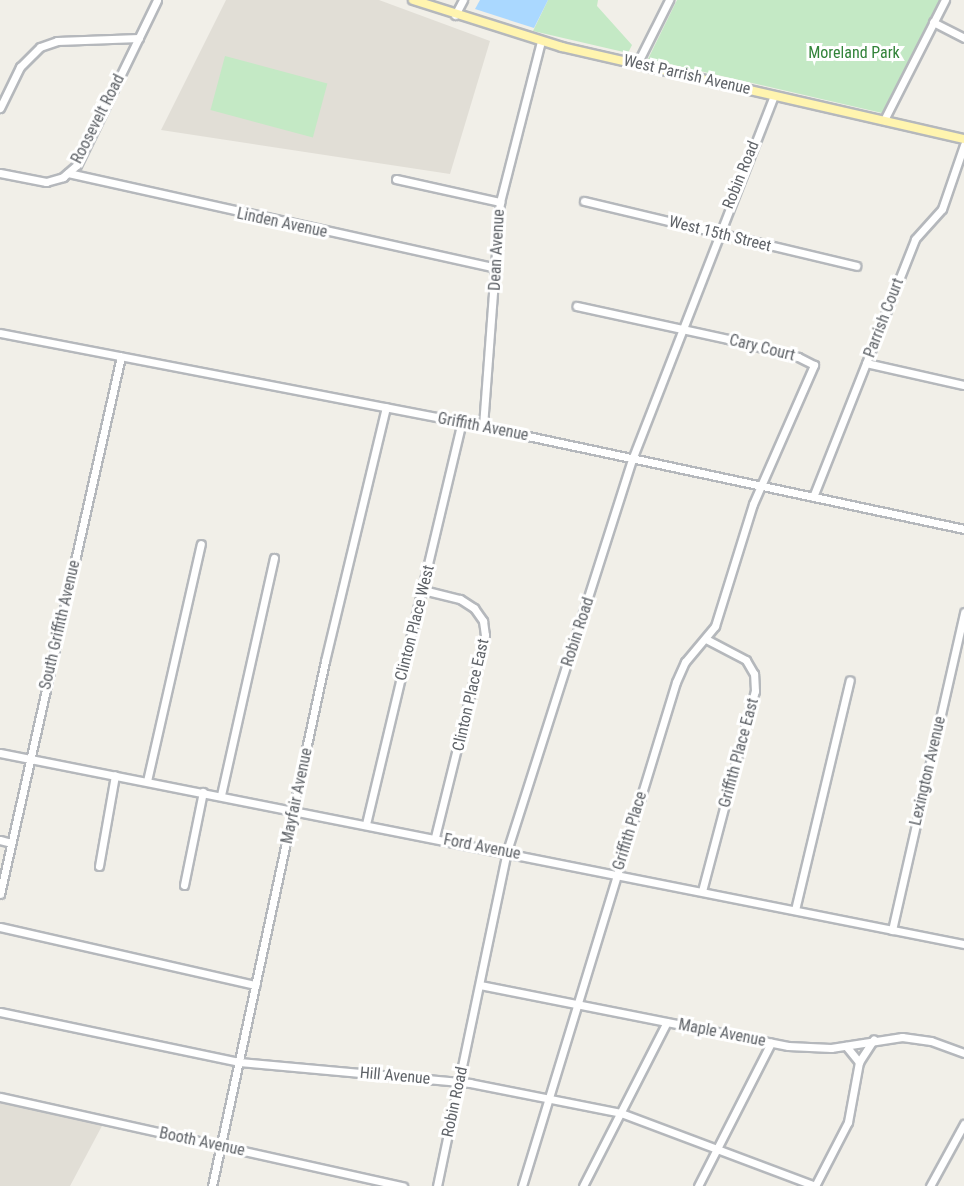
<!DOCTYPE html>
<html>
<head>
<meta charset="utf-8">
<style>
  body { margin:0 }
  #map { position:relative; width:964px; height:1186px; overflow:hidden; background:#f1efe8; font-family:"Roboto Condensed",sans-serif }
  div>[style] { position:absolute }
  [style*='--x'] { left:calc(var(--x)*1px); top:calc(var(--y)*1px); width:calc(var(--w)*1px); rotate:calc(var(--a)*1deg) }
  .education>* { inset:0; background:#e1ded6 }
  .green>* { inset:0; background:#c4e9c5; transform-origin:0 0 }
  .water>* { inset:0; background:#aad8ff }
  .roads { filter:drop-shadow(2px 0 #b5b8bc) drop-shadow(-2px 0 #b5b8bc) drop-shadow(0 2px #b5b8bc) drop-shadow(0 -2px #b5b8bc) }
  .minor>* { height:7px; margin:-3.5px; padding:0 3.5px; transform-origin:3.5px; border-radius:3.5px; background:#fff }
  .major>* { height:8px; margin:-4px; padding:0 4px; transform-origin:4px; border-radius:4px; background:#fff4af }
  span { translate:-50% -50%; white-space:nowrap; text-align:center; line-height:1.15; -webkit-text-stroke:6px #fff; paint-order:stroke }
  .park-label { font-size:16px; color:#328339 }
  .street-label { font-size:16px; color:#5f6368 }
</style>
</head>
<body>
<div id="map">
  <div class="education">
    <div style="clip-path:polygon(226px 0,379px 0,490px 41px,450px 174px,161px 130px)"></div>
    <div style="clip-path:polygon(0 1103px,103px 1124px,70px 1186px,0 1186px)"></div>
  </div>
  <div class="green">
    <div style="clip-path:polygon(548px 0,598px 0,597px 6px,632px 45px,628px 53px,533px 31px)"></div>
    <div style="clip-path:polygon(677px 0,942px 0,882px 113px,648px 59px)"></div>
    <div style="left:225px;top:56px;width:106px;height:56px;rotate:15deg"></div>
  </div>
  <div class="water">
    <div style="clip-path:polygon(480px 0,548px 0,534px 28px,475px 9px)"></div>
  </div>
  <div class="roads">
    <div class="minor">
      <div style="--x:455;--y:15;--w:17;--a:-62"></div>
      <div style="--x:933;--y:22;--w:35;--a:27"></div>
      <div style="--x:637;--y:64;--w:72;--a:-63.4"></div>
      <div style="--x:0;--y:108;--w:46;--a:-64"></div>
      <div style="--x:20;--y:67;--w:28;--a:-45"></div>
      <div style="--x:40;--y:47;--w:18;--a:-19"></div>
      <div style="--x:57;--y:41;--w:82;--a:-2.1"></div>
      <div style="--x:884;--y:120;--w:135;--a:-63.1"></div>
      <div style="--x:0;--y:173;--w:47;--a:11.1"></div>
      <div style="--x:46;--y:182;--w:18;--a:-16"></div>
      <div style="--x:63;--y:177;--w:18;--a:-41"></div>
      <div style="--x:77;--y:165;--w:183;--a:-64.1"></div>
      <div style="--x:68;--y:173;--w:439;--a:12.5"></div>
      <div style="--x:396;--y:179;--w:107;--a:12.5"></div>
      <div style="--x:584;--y:201;--w:280;--a:13.4"></div>
      <div style="--x:0;--y:333;--w:470;--a:10.9"></div>
      <div style="--x:462;--y:422;--w:513;--a:12.03"></div>
      <div style="--x:866;--y:363;--w:100;--a:12.7"></div>
      <div style="--x:483;--y:426;--w:225;--a:-85.7"></div>
      <div style="--x:500;--y:202;--w:166;--a:-75.7"></div>
      <div style="--x:813;--y:497;--w:277;--a:-68.4"></div>
      <div style="--x:915;--y:239;--w:40;--a:-48"></div>
      <div style="--x:942;--y:209;--w:68;--a:-71"></div>
      <div style="--x:423;--y:590;--w:38;--a:14"></div>
      <div style="--x:460;--y:599;--w:17;--a:33"></div>
      <div style="--x:474;--y:608;--w:16;--a:55"></div>
      <div style="--x:483;--y:621;--w:14;--a:82"></div>
      <div style="--x:485;--y:635;--w:208;--a:103.9"></div>
      <div style="--x:0;--y:753;--w:983;--a:11.21"></div>
      <div style="--x:147;--y:781;--w:243;--a:-77.2"></div>
      <div style="--x:221;--y:795;--w:243;--a:-77.4"></div>
      <div style="--x:366;--y:824;--w:413;--a:-76.6"></div>
      <div style="--x:0;--y:840;--w:11;--a:15"></div>
      <div style="--x:99;--y:866;--w:92;--a:-80"></div>
      <div style="--x:184;--y:885;--w:95;--a:-78.5"></div>
      <div style="--x:702;--y:891;--w:207;--a:-75.2"></div>
      <div style="--x:755;--y:691;--w:17;--a:-93"></div>
      <div style="--x:754;--y:674;--w:16;--a:-120"></div>
      <div style="--x:746;--y:660;--w:45;--a:-152.3"></div>
      <div style="--x:0;--y:894;--w:551;--a:-77.32"></div>
      <div style="--x:795;--y:910;--w:236;--a:-76.6"></div>
      <div style="--x:0;--y:927;--w:262;--a:12.8"></div>
      <div style="--x:892;--y:930;--w:326;--a:-77.2"></div>
      <div style="--x:480;--y:985;--w:314;--a:11.2"></div>
      <div style="--x:788;--y:1046;--w:43;--a:2.7"></div>
      <div style="--x:831;--y:1048;--w:72;--a:-8.8"></div>
      <div style="--x:902;--y:1037;--w:29;--a:8"></div>
      <div style="--x:931;--y:1041;--w:35;--a:20"></div>
      <div style="--x:0;--y:1012;--w:245;--a:11.8"></div>
      <div style="--x:240;--y:1062;--w:231;--a:5.2"></div>
      <div style="--x:470;--y:1083;--w:154;--a:11.2"></div>
      <div style="--x:621;--y:1113;--w:207;--a:20.6"></div>
      <div style="--x:846;--y:1046;--w:21;--a:51"></div>
      <div style="--x:0;--y:1097;--w:413;--a:12.5"></div>
      <div style="--x:212;--y:1186;--w:537;--a:-77.85"></div>
      <div style="--x:325;--y:661;--w:261;--a:-76.5"></div>
      <div style="--x:437;--y:1186;--w:342;--a:-78.2"></div>
      <div style="--x:507;--y:851;--w:414;--a:-72.3"></div>
      <div style="--x:633;--y:457;--w:388;--a:-68.7"></div>
      <div style="--x:522;--y:1186;--w:527;--a:-73.01"></div>
      <div style="--x:676;--y:682;--w:22;--a:-66"></div>
      <div style="--x:685;--y:662;--w:47;--a:-50.2"></div>
      <div style="--x:715;--y:626;--w:128;--a:-72.7"></div>
      <div style="--x:753;--y:504;--w:152;--a:-66.3"></div>
      <div style="--x:814;--y:365;--w:18;--a:-153"></div>
      <div style="--x:798;--y:357;--w:72;--a:-165.6"></div>
      <div style="--x:728;--y:339;--w:155;--a:-167.7"></div>
      <div style="--x:583;--y:1186;--w:184;--a:-62.9"></div>
      <div style="--x:698;--y:1186;--w:161;--a:-63"></div>
      <div style="--x:815;--y:1186;--w:72;--a:-62.7"></div>
      <div style="--x:848;--y:1122;--w:61;--a:-79.6"></div>
      <div style="--x:859;--y:1062;--w:27;--a:-57"></div>
      <div style="--x:930;--y:1186;--w:71;--a:-61.3"></div>
    </div>
    <div class="major">
      <div style="--x:413;--y:0;--w:156;--a:17.5"></div>
      <div style="--x:562;--y:47;--w:412;--a:12.9"></div>
    </div>
  </div>
  <div class="park-label">
    <span style="left:854px;top:53px">Moreland Park</span>
  </div>
  <div class="street-label">
    <span style="left:687px;top:75px;rotate:13deg">West Parrish Avenue</span>
    <span style="left:98px;top:119px;rotate:-63deg">Roosevelt Road</span>
    <span style="left:741px;top:175px;rotate:-68deg">Robin Road</span>
    <span style="left:282px;top:223px;rotate:12deg">Linden Avenue</span>
    <span style="left:720px;top:234px;rotate:14deg">West 15th Street</span>
    <span style="left:497px;top:250px;rotate:-87deg">Dean Avenue</span>
    <span style="left:884px;top:318px;rotate:-69deg">Parrish Court</span>
    <span style="left:762px;top:348px;rotate:14deg">Cary Court</span>
    <span style="left:483px;top:427px;rotate:11deg">Griffith Avenue</span>
    <span style="left:415px;top:623px;rotate:-76deg">Clinton Place West</span>
    <span style="left:60px;top:625px;rotate:-77deg">South Griffith Avenue</span>
    <span style="left:578px;top:632px;rotate:-72deg">Robin Road</span>
    <span style="left:471px;top:695px;rotate:-77deg">Clinton Place East</span>
    <span style="left:739px;top:753px;rotate:-75deg">Griffith Place East</span>
    <span style="left:928px;top:771px;rotate:-77deg">Lexington Avenue</span>
    <span style="left:297px;top:796px;rotate:-78deg">Mayfair Avenue</span>
    <span style="left:630px;top:831px;rotate:-73deg">Griffith Place</span>
    <span style="left:482px;top:847px;rotate:11deg">Ford Avenue</span>
    <span style="left:722px;top:1033px;rotate:11deg">Maple Avenue</span>
    <span style="left:395px;top:1076px;rotate:5deg">Hill Avenue</span>
    <span style="left:455px;top:1102px;rotate:-78deg">Robin Road</span>
    <span style="left:202px;top:1142px;rotate:12deg">Booth Avenue</span>
  </div>
</div>
</body>
</html>
